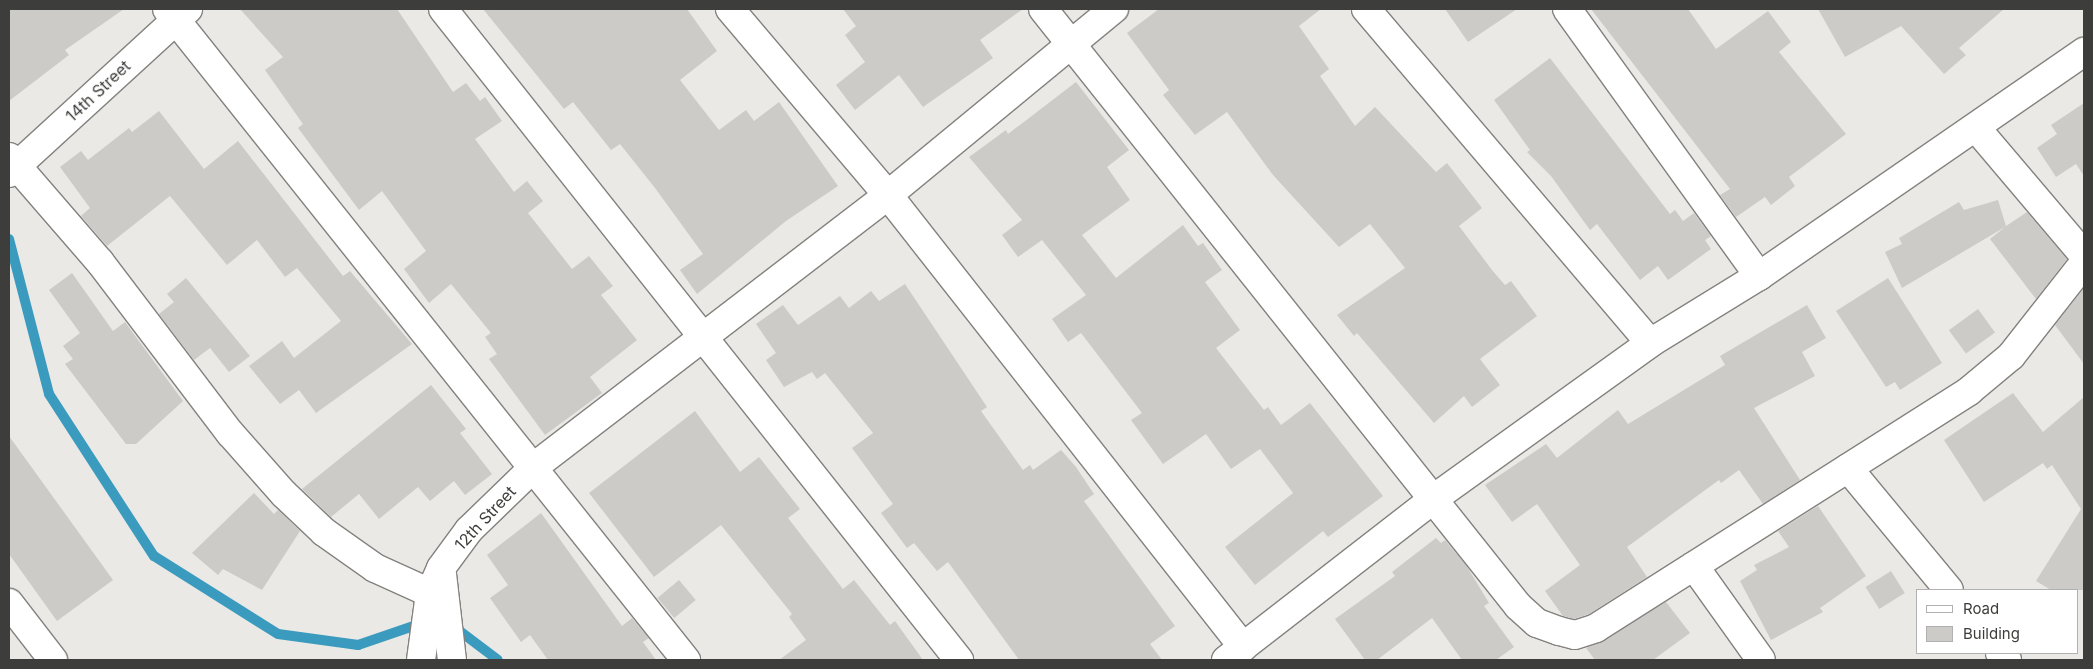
<!DOCTYPE html>
<html>
<head>
<meta charset="utf-8">
<style>
  body { margin:0 }
  #map { position:relative; width:2093px; height:669px; overflow:hidden; background:#eae9e5; font-family:Inter,sans-serif }
  div>[style] { position:absolute }
  [style*='--x'] { left:calc(var(--x)*1px); top:calc(var(--y)*1px); width:calc(var(--w)*1px); rotate:calc(var(--a)*1deg) }
  .stream>* { height:10px; margin:-5px; padding:0 5px; transform-origin:5px; border-radius:5px; background:#3b9bbf }
  .building>* { inset:0; background:#cdcbc8; transform-origin:0 0 }
  .roads { filter:drop-shadow(1px 0 #84827f) drop-shadow(-1px 0 #84827f) drop-shadow(0 1px #84827f) drop-shadow(0 -1px #84827f) }
  .minor>* { height:28px; margin:-14px; padding:0 14px; transform-origin:14px; border-radius:14px; background:#fff }
  span { translate:-50% -50%; white-space:nowrap; text-align:center; line-height:1.15; -webkit-text-stroke:4.5px #fff; paint-order:stroke }
  .street-label { font-size:16px; color:#3d3d3b }
  .frame { position:absolute; inset:0; border:10px solid #3d3d3b; pointer-events:none }
  .legend { position:absolute; left:1916px; top:589px; width:162px; height:65px; box-sizing:border-box; background:#fff; border:1px solid #b1b1b1; margin:0; padding:6px 9px; list-style:none; font-size:15px; color:#3d3d3b }
  .legend li { display:flex; align-items:center; gap:10px; height:25px }
  .legend b { width:25px; border:1px solid #b1b1b1 }
</style>
</head>
<body>
<div id="map">
  <div class="stream">
    <div style="--x:9;--y:239;--w:160;--a:75.5"></div>
    <div style="--x:49;--y:394;--w:193;--a:57.1"></div>
    <div style="--x:154;--y:556;--w:146;--a:32.2"></div>
    <div style="--x:278;--y:634;--w:81;--a:7.8"></div>
    <div style="--x:358;--y:645;--w:71;--a:-18.9"></div>
    <div style="--x:453;--y:626;--w:56;--a:37.1"></div>
  </div>
  <div class="building">
    <div style="clip-path:polygon(9px 9px,124px 9px,65px 50px,69px 55px,9px 101px)"></div>
    <div style="clip-path:polygon(240px 9px,397px 9px,453px 92px,466px 83px,480px 101px,485px 97px,502px 121px,475px 139px,514px 192px,527px 181px,543px 201px,528px 213px,572px 269px,589px 256px,613px 286px,601px 295px,637px 340px,590px 377px,602px 393px,545px 435px,489px 359px,497px 354px,485px 337px,491px 333px,451px 284px,429px 303px,404px 269px,426px 251px,382px 191px,359px 210px,298px 128px,303px 124px,265px 70px,283px 57px)"></div>
    <div style="clip-path:polygon(483px 9px,687px 9px,717px 51px,680px 80px,719px 130px,746px 110px,754px 121px,779px 102px,838px 186px,786px 221px,697px 294px,680px 270px,703px 254px,655px 188px,620px 144px,611px 150px,573px 102px,564px 109px)"></div>
    <div style="clip-path:polygon(843px 9px,1023px 9px,980px 40px,993px 58px,923px 107px,899px 75px,855px 110px,836px 85px,865px 62px,845px 35px,856px 26px)"></div>
    <div style="clip-path:polygon(1159px 9px,1321px 9px,1299px 26px,1329px 69px,1320px 76px,1355px 126px,1375px 107px,1436px 172px,1447px 163px,1482px 208px,1459px 226px,1492px 270px,1505px 285px,1511px 281px,1537px 316px,1480px 359px,1500px 385px,1472px 407px,1464px 396px,1434px 423px,1357px 333px,1354px 336px,1337px 315px,1405px 268px,1370px 224px,1339px 247px,1273px 175px,1227px 112px,1195px 135px,1163px 95px,1169px 90px,1127px 33px)"></div>
    <div style="clip-path:polygon(1445px 9px,1517px 9px,1468px 42px)"></div>
    <div style="clip-path:polygon(1591px 9px,1688px 9px,1716px 49px,1768px 11px,1791px 42px,1779px 52px,1846px 134px,1789px 177px,1795px 186px,1771px 205px,1765px 197px,1736px 217px,1720px 195px,1730px 189px)"></div>
    <div style="clip-path:polygon(1818px 9px,2004px 9px,1959px 48px,1966px 55px,1944px 74px,1901px 26px,1845px 57px)"></div>
    <div style="clip-path:polygon(1550px 58px,1670px 214px,1675px 210px,1683px 221px,1694px 213px,1711px 236px,1705px 240px,1711px 249px,1668px 280px,1658px 266px,1640px 280px,1597px 224px,1590px 230px,1551px 176px,1527px 152px,1530px 150px,1494px 100px)"></div>
    <div style="clip-path:polygon(1076px 82px,1129px 150px,1107px 167px,1130px 200px,1082px 235px,1116px 278px,1183px 225px,1198px 246px,1203px 243px,1222px 270px,1205px 282px,1240px 330px,1216px 348px,1264px 410px,1268px 407px,1281px 425px,1310px 403px,1383px 496px,1328px 537px,1323px 531px,1255px 585px,1225px 547px,1293px 493px,1260px 449px,1231px 469px,1206px 434px,1163px 464px,1131px 420px,1142px 413px,1081px 333px,1068px 342px,1052px 319px,1086px 295px,1042px 240px,1018px 257px,1002px 235px,1022px 220px,969px 157px,1006px 130px,1008px 134px)"></div>
    <div style="clip-path:polygon(2084px 103px,2084px 176px,2076px 164px,2056px 177px,2037px 148px,2057px 134px,2051px 125px)"></div>
    <div style="clip-path:polygon(159px 111px,204px 169px,238px 141px,343px 276px,350px 271px,412px 344px,316px 413px,299px 390px,280px 404px,249px 366px,282px 341px,294px 358px,341px 321px,297px 268px,285px 277px,257px 240px,227px 265px,170px 196px,107px 246px,81px 216px,90px 208px,60px 167px,81px 151px,88px 160px,129px 128px,132px 132px)"></div>
    <div style="clip-path:polygon(1998px 200px,2006px 226px,2027px 212px,2067px 259px,2036px 299px,1990px 239px,2005px 227px,1902px 288px,1885px 252px,1902px 244px,1899px 238px,1959px 202px,1964px 210px)"></div>
    <div style="clip-path:polygon(72px 273px,113px 331px,125px 322px,183px 401px,136px 444px,126px 444px,65px 364px,73px 359px,63px 346px,80px 333px,49px 290px)"></div>
    <div style="clip-path:polygon(186px 278px,250px 356px,229px 372px,210px 348px,194px 360px,159px 314px,174px 302px,167px 294px)"></div>
    <div style="clip-path:polygon(1888px 278px,1942px 363px,1900px 390px,1895px 382px,1886px 387px,1836px 311px)"></div>
    <div style="clip-path:polygon(905px 284px,987px 407px,981px 411px,1023px 470px,1030px 465px,1033px 470px,1061px 450px,1076px 467px,1094px 494px,1084px 501px,1175px 626px,1150px 644px,1162px 660px,1019px 660px,948px 562px,937px 571px,914px 543px,907px 548px,881px 513px,893px 504px,852px 448px,873px 433px,825px 373px,817px 379px,812px 372px,784px 387px,766px 360px,776px 353px,756px 324px,783px 305px,798px 325px,840px 296px,849px 308px,871px 291px,879px 301px)"></div>
    <div style="clip-path:polygon(2084px 288px,2084px 364px,2055px 325px)"></div>
    <div style="clip-path:polygon(1807px 305px,1826px 338px,1802px 352px,1815px 376px,1754px 408px,1800px 480px,1763px 504px,1739px 470px,1721px 483px,1719px 480px,1627px 547px,1647px 577px,1589px 614px,1574px 619px,1563px 616px,1545px 591px,1580px 565px,1537px 504px,1512px 522px,1485px 485px,1546px 444px,1557px 458px,1618px 410px,1628px 424px,1725px 365px,1720px 356px)"></div>
    <div style="left:1978px;top:309px;width:29px;height:36px;rotate:54deg"></div>
    <div style="clip-path:polygon(431px 385px,466px 429px,460px 433px,492px 474px,465px 495px,454px 481px,430px 501px,418px 487px,379px 519px,359px 494px,331px 517px,302px 489px)"></div>
    <div style="clip-path:polygon(2013px 393px,2043px 432px,2084px 397px,2084px 590px,2051px 590px,2036px 581px,2081px 509px,2052px 465px,2047px 469px,2043px 463px,1984px 502px,1944px 440px)"></div>
    <div style="clip-path:polygon(695px 411px,740px 472px,759px 457px,800px 509px,788px 518px,843px 589px,854px 580px,890px 625px,895px 621px,923px 660px,779px 660px,806px 640px,789px 617px,792px 614px,721px 525px,654px 577px,589px 493px)"></div>
    <div style="clip-path:polygon(9px 436px,113px 580px,57px 621px,9px 554px)"></div>
    <div style="clip-path:polygon(254px 493px,274px 514px,278px 510px,300px 531px,262px 590px,223px 569px,218px 575px,192px 553px)"></div>
    <div style="clip-path:polygon(1818px 506px,1866px 576px,1820px 608px,1823px 612px,1771px 640px,1740px 581px,1757px 570px,1754px 565px,1789px 547px,1778px 531px)"></div>
    <div style="clip-path:polygon(541px 513px,622px 626px,632px 618px,649px 638px,643px 642px,656px 660px,548px 660px,530px 635px,521px 642px,490px 598px,508px 585px,487px 555px)"></div>
    <div style="clip-path:polygon(1436px 538px,1441px 543px,1445px 540px,1466px 565px,1489px 603px,1484px 606px,1514px 647px,1496px 660px,1462px 660px,1432px 618px,1377px 660px,1365px 660px,1335px 619px,1395px 576px,1392px 572px)"></div>
    <div style="left:1891px;top:571px;width:26px;height:30px;rotate:58deg"></div>
    <div style="left:679px;top:580px;width:26px;height:28px;rotate:50deg"></div>
    <div style="clip-path:polygon(1666px 602px,1690px 633px,1653px 660px,1595px 660px,1586px 648px)"></div>
  </div>
  <div class="roads">
    <div class="minor">
      <div style="--x:167;--y:9;--w:833;--a:51.44"></div>
      <div style="--x:443;--y:9;--w:831;--a:51.6"></div>
      <div style="--x:730;--y:9;--w:244;--a:49.7"></div>
      <div style="--x:888;--y:195;--w:575;--a:51.85"></div>
      <div style="--x:1043;--y:9;--w:763;--a:51.49"></div>
      <div style="--x:1518;--y:606;--w:25;--a:42"></div>
      <div style="--x:1537;--y:623;--w:23;--a:20"></div>
      <div style="--x:1559;--y:631;--w:16;--a:14"></div>
      <div style="--x:1575;--y:635;--w:22;--a:-18"></div>
      <div style="--x:1596;--y:628;--w:442;--a:-32.4"></div>
      <div style="--x:1969;--y:391;--w:55;--a:-39.8"></div>
      <div style="--x:2011;--y:356;--w:118;--a:-51.9"></div>
      <div style="--x:1366;--y:9;--w:438;--a:49.6"></div>
      <div style="--x:1567;--y:9;--w:329;--a:54.3"></div>
      <div style="--x:1977;--y:129;--w:165;--a:49.7"></div>
      <div style="--x:9;--y:157;--w:139;--a:49.1"></div>
      <div style="--x:100;--y:262;--w:215;--a:52.8"></div>
      <div style="--x:230;--y:433;--w:81;--a:48.5"></div>
      <div style="--x:284;--y:494;--w:55;--a:43.5"></div>
      <div style="--x:324;--y:532;--w:62;--a:35.2"></div>
      <div style="--x:375;--y:568;--w:60;--a:24.4"></div>
      <div style="--x:9;--y:173;--w:243;--a:-42.5"></div>
      <div style="--x:1848;--y:468;--w:158;--a:50.4"></div>
      <div style="--x:1694;--y:566;--w:115;--a:54.5"></div>
      <div style="--x:442;--y:574;--w:87;--a:83.4"></div>
      <div style="--x:9;--y:603;--w:72;--a:52.3"></div>
      <div style="--x:2000;--y:653;--w:10;--a:45"></div>
      <div style="--x:421;--y:660;--w:68;--a:-82.3"></div>
      <div style="--x:430;--y:593;--w:27;--a:-66"></div>
      <div style="--x:441;--y:568;--w:47;--a:-53.6"></div>
      <div style="--x:469;--y:530;--w:92;--a:-44.1"></div>
      <div style="--x:535;--y:466;--w:445;--a:-37.5"></div>
      <div style="--x:888;--y:195;--w:293;--a:-39.5"></div>
      <div style="--x:1226;--y:660;--w:266;--a:-37.8"></div>
      <div style="--x:1436;--y:497;--w:264;--a:-35.7"></div>
      <div style="--x:1650;--y:343;--w:128;--a:-31.6"></div>
      <div style="--x:1759;--y:276;--w:395;--a:-34.6"></div>
    </div>
  </div>
  <div class="street-label">
    <span style="left:98px;top:91px;rotate:-43deg">14th Street</span>
    <span style="left:485px;top:518px;rotate:-47deg">12th Street</span>
  </div>
  <div class="frame"></div>
  <ul class="legend">
  <li><b style="height:6px;background:#fff"></b>Road</li>
  <li><b style="height:14px;background:#cdcbc8"></b>Building</li>
  </ul>
</div>
</body>
</html>
